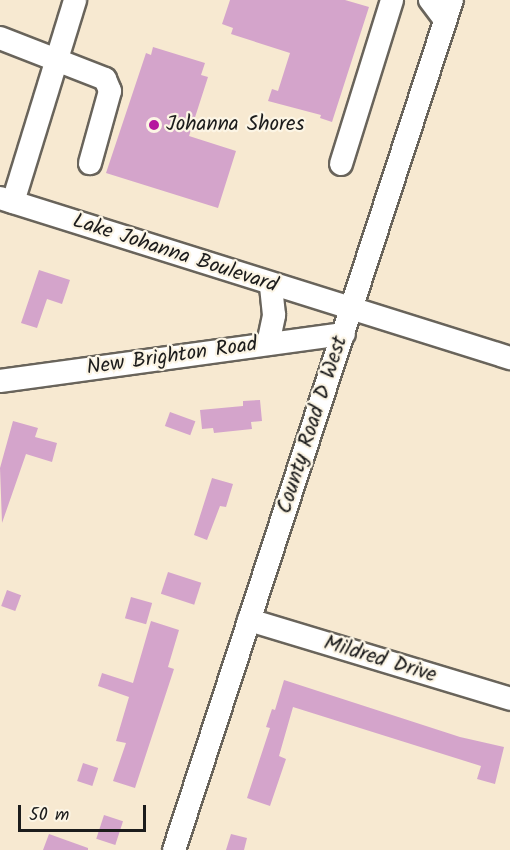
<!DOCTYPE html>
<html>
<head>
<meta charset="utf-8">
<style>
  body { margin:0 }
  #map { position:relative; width:510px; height:850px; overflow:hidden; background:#f7e9d1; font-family:Kalam,sans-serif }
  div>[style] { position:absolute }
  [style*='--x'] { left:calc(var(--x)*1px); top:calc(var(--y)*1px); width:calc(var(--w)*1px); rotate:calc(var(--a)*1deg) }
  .building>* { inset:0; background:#d4a4cb; transform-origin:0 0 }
  .roads { filter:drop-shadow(2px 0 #69645b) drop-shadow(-2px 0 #69645b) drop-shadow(0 2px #69645b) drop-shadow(0 -2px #69645b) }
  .minor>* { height:22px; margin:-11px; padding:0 11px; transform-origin:11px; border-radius:11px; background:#fff }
  .dots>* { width:16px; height:16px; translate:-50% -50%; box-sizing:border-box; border:3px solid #fcf5e5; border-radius:50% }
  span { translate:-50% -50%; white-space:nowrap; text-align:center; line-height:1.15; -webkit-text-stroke:4.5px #fcf5e5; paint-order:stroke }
  .poi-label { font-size:21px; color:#1c1c1c }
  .left { translate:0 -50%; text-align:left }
  .street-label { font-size:21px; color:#1c1c1c }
  .scale { position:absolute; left:18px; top:805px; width:128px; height:27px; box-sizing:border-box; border:3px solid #1c1c1c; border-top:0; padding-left:8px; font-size:18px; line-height:21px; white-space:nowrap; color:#1c1c1c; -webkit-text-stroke:4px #fcf5e5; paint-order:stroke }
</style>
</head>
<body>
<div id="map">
  <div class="building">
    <div style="clip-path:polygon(230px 0,345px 0,369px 7px,332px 122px,320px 118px,321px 115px,268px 101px,272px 89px,278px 91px,290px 53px,231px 34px,233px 28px,222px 24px)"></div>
    <div style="clip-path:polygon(153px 47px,205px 63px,201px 75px,208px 77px,189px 136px,236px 151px,218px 208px,106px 173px,146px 53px,151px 55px)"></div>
    <div style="clip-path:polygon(39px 270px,70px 280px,62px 304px,47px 299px,37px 328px,21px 323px)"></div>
    <div style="clip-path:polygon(260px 400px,262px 421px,251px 422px,252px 429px,214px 433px,213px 428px,202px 429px,200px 410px,243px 406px,243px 401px)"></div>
    <div style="left:170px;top:412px;width:27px;height:15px;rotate:20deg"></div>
    <div style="clip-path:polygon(13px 421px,38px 428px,35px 437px,57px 443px,52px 462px,26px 454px,2px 523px,0 468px)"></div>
    <div style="clip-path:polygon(212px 478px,233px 484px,226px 507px,220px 506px,207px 540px,194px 535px)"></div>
    <div style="left:168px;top:572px;width:35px;height:23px;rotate:18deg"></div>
    <div style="left:7px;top:590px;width:15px;height:17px;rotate:20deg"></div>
    <div style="left:131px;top:597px;width:22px;height:22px;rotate:16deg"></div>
    <div style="clip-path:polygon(151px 621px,179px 630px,168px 667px,174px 669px,135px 788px,113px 781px,126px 743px,116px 741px,129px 697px,98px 686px,102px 673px,133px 683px)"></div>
    <div style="clip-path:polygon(284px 680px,460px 737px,504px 747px,495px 784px,477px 779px,481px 766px,293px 707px,279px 756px,286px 759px,270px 806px,247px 798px,270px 728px,266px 727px,272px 709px,275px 710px)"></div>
    <div style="left:83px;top:763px;width:16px;height:19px;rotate:18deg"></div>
    <div style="left:104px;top:815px;width:20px;height:25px;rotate:18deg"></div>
    <div style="clip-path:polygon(49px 834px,88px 848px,88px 850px,43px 850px)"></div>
    <div style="clip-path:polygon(231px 834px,247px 838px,244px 850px,226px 850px)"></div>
  </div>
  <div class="roads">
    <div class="minor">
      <div style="--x:430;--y:0;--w:25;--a:53"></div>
      <div style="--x:0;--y:38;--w:113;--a:21.3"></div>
      <div style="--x:105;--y:79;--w:13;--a:67"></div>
      <div style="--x:110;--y:91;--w:75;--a:105.5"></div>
      <div style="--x:341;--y:164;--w:172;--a:-72.7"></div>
      <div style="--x:0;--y:198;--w:535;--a:17.42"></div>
      <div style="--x:13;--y:202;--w:211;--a:-72.9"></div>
      <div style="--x:268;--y:344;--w:30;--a:-78"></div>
      <div style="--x:274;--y:315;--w:31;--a:-96"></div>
      <div style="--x:0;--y:381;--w:347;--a:-7.8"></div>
      <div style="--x:249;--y:620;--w:273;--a:16.8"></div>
      <div style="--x:174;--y:850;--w:894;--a:-71.89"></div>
    </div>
  </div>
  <div class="dots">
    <div style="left:154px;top:125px;background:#b5179e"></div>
  </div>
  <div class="poi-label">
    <span class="left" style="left:166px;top:125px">Johanna Shores</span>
  </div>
  <div class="street-label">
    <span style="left:175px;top:254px;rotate:18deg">Lake Johanna Boulevard</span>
    <span style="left:172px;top:357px;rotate:-8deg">New Brighton Road</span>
    <span style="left:313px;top:425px;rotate:-72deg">County Road D West</span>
    <span style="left:380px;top:660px;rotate:17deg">Mildred Drive</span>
  </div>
  <div class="scale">50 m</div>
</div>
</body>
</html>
